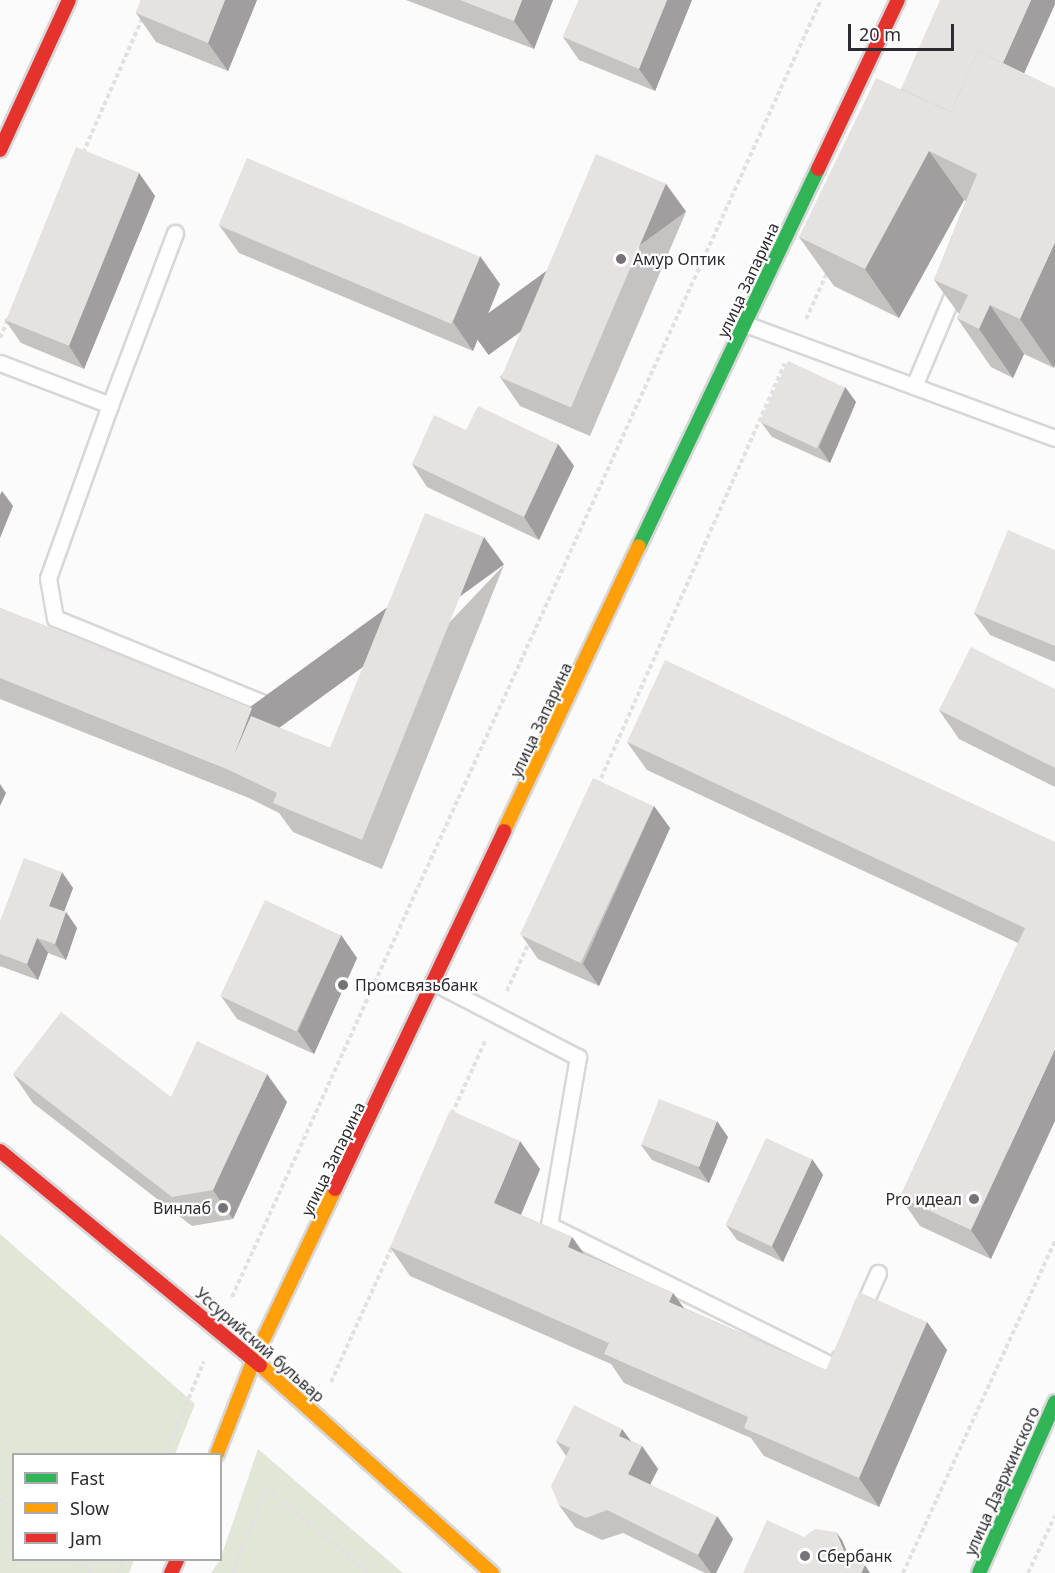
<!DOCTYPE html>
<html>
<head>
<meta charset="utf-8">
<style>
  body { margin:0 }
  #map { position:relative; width:1055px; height:1573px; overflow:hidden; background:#fbfbfc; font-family:"Noto Sans",sans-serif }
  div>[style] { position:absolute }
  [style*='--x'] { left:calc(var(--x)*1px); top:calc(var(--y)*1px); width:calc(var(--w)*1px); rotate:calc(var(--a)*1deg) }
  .green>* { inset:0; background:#e2e6d6 }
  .path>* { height:4px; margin-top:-2px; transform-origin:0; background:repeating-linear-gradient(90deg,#e1e1e1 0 4.5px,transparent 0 7.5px) }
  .roads { filter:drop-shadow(2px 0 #d7d6d9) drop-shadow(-2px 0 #d7d6d9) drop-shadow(0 2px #d7d6d9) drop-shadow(0 -2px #d7d6d9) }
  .lane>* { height:15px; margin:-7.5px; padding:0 7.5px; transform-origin:7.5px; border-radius:7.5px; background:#fefeff }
  .fast>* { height:14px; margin:-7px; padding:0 7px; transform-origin:7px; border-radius:7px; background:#30b455 }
  .slow>* { height:14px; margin:-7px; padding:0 7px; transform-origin:7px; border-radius:7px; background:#ff9f0a }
  .jam>* { height:14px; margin:-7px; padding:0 7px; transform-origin:7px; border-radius:7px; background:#e5322d }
  .wall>* { inset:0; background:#c5c2c2 }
  .shaded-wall>* { inset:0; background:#a09e9e; transform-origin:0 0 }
  .building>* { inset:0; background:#e5e2e1; transform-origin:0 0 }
  .dots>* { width:16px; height:16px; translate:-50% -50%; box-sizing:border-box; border:3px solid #fff; border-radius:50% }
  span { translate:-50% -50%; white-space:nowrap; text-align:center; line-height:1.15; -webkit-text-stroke:4.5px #fff; paint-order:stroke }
  .poi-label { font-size:16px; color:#2d2a30 }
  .left { translate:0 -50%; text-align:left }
  .right { translate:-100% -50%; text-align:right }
  .street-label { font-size:16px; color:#2d2a30 }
  .legend { position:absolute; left:12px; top:1453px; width:210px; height:108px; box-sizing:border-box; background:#fff; border:2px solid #abaaac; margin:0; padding:8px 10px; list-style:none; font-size:18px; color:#2d2a30 }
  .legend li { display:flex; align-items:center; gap:12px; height:30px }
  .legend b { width:30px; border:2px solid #abaaac }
  .scale { position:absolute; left:848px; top:24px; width:106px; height:27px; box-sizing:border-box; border:3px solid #2d2a30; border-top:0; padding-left:8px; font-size:18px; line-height:21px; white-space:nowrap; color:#2d2a30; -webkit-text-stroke:4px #fff; paint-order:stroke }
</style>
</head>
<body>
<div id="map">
  <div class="green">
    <div style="clip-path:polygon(0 1234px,195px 1404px,175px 1454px,14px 1454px,14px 1560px,134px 1560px,129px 1573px,0 1573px)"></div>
    <div style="clip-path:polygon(258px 1449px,403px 1573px,211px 1573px,220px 1560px)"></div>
  </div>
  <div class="path">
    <div style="--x:83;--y:153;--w:149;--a:-66.2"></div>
    <div style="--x:806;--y:319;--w:53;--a:-65.4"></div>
    <div style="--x:0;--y:338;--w:21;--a:-67"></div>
    <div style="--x:598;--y:785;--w:461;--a:-66.1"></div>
    <div style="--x:507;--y:991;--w:56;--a:-65.7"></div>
    <div style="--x:452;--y:1114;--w:82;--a:-65.6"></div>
    <div style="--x:232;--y:1297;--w:1424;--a:-65.58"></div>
    <div style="--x:331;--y:1382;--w:148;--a:-65.7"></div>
    <div style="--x:166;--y:1454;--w:100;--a:-67.8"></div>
    <div style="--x:0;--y:1498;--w:18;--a:38"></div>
    <div style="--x:76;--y:1560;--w:21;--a:39"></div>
    <div style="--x:118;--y:1573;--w:14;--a:-69"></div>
    <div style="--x:233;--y:1573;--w:91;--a:-68.8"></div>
    <div style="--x:266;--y:1488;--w:133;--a:39.8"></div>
    <div style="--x:903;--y:1573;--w:365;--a:-65.4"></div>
    <div style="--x:1028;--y:1573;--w:63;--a:-64.7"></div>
  </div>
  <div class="roads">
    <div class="lane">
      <div style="--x:745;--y:324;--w:330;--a:20.2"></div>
      <div style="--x:0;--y:363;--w:118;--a:20.9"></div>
      <div style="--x:110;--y:405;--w:184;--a:-69.3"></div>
      <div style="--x:914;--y:386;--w:111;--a:-67.1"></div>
      <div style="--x:110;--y:405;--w:184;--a:109.7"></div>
      <div style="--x:48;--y:578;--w:41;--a:80.1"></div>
      <div style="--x:55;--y:618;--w:243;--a:22.2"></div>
      <div style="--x:435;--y:983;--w:161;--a:27.4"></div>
      <div style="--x:578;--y:1057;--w:170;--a:99.8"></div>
      <div style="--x:549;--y:1225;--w:319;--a:26.4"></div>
      <div style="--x:835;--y:1367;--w:11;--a:-63"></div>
      <div style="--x:860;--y:1313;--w:44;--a:-65.8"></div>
    </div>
    <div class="fast">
      <div style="--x:639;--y:546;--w:417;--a:-64.6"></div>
      <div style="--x:979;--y:1573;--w:187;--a:-66"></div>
    </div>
    <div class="slow">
      <div style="--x:504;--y:831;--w:315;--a:-64.7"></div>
      <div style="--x:260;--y:1365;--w:312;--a:41.9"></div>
      <div style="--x:217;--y:1454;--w:102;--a:-68.7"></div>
      <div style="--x:254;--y:1359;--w:188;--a:-64.5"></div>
    </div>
    <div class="jam">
      <div style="--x:0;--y:150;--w:165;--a:-65.3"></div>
      <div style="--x:818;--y:169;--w:187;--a:-64.7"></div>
      <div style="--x:0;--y:1151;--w:337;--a:39.5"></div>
      <div style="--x:335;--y:1189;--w:396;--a:-64.7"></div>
      <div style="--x:171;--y:1573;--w:14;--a:-65"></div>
    </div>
  </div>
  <div class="wall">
    <div style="clip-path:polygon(141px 0,257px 0,228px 71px,156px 42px,136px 13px)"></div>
    <div style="clip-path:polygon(406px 0,553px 0,534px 49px)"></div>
    <div style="clip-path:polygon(579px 0,692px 0,655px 91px,579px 60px,563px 37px)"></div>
    <div style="clip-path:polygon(1055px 4px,1024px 73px,1054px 368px,1024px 354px,1013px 378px,991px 367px,957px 318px,959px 314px,934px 280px,966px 201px,964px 200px,899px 318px,834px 286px,799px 237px,901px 89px)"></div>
    <div style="clip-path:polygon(139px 173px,155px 196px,84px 369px,21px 343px,5px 320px)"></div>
    <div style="clip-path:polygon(666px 184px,686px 212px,590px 436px,520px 406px,500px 377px)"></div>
    <div style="clip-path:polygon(219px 225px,500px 284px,473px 351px,239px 253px)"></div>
    <div style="clip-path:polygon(845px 387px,856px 402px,830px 463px,772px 437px,761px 422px)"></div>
    <div style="clip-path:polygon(466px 430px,558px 444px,574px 466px,539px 540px,427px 487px,412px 464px)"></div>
    <div style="clip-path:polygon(1055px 550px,1055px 662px,990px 635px,974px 613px)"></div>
    <div style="clip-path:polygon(504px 565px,382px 869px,293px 832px,279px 813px,249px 798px,0 699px,0 608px,252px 708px,260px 720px,330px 748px)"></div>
    <div style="clip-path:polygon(1055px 689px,1055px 787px,959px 739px,939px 710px)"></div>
    <div style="clip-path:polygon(627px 742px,1055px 842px,991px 1259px,920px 1226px,900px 1197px,1018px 943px,647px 770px)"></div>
    <div style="clip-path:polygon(654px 806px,670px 828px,599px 986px,538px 959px,522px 936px)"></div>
    <div style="clip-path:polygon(73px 888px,64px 912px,66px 912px,77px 928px,66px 960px,48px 953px,38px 980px,0 966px,0 921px)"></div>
    <div style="clip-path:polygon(341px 935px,357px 958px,314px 1054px,237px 1019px,221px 996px)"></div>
    <div style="clip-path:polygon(13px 1074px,171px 1097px,287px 1102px,233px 1219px,192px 1226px,33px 1103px)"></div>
    <div style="clip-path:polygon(728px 1137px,709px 1183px,652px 1160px,641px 1145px)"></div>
    <div style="clip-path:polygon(812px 1159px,823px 1175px,783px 1262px,737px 1240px,726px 1225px)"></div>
    <div style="clip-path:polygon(540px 1169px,521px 1215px,572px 1237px,584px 1253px,673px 1293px,684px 1308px,826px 1370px,927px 1322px,947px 1350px,879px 1507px,764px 1456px,751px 1438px,624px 1383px,611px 1364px,410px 1276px,390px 1247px)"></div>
    <div style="clip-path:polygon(622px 1429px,631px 1441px,642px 1446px,658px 1469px,650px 1484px,733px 1539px,716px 1573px,705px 1573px,623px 1533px,602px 1540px,575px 1527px,559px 1505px,566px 1456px,556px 1441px)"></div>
  </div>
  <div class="shaded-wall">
    <div style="clip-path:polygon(225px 0,257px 0,228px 71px,208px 43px)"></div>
    <div style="clip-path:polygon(522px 0,553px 0,534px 49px,514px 21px)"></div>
    <div style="clip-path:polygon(667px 0,692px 0,655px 91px,639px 69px)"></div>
    <div style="clip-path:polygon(1031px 0,1055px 0,1055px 4px,985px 161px,969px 138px)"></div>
    <div style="clip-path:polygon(929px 151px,964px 200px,899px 318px,865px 269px)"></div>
    <div style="clip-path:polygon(139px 173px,155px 196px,84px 369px,69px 346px)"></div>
    <div style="left:666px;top:184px;width:34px;height:244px;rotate:54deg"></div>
    <div style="clip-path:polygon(1055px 242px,1055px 365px,1054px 368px,1020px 319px)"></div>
    <div style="clip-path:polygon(480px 256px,500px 284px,473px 351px,453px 322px)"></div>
    <div style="clip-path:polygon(990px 305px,1024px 354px,1013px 378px,979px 329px)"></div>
    <div style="clip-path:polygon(845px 387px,856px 402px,830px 463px,819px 447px)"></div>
    <div style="clip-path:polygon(558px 444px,574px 466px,539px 540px,524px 517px)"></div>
    <div style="clip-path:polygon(2px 491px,13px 506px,0 538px,0 495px)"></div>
    <div style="left:484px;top:537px;width:34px;height:327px;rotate:54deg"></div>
    <div style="clip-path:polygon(252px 708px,272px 737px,234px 755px)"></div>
    <div style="clip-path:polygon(0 784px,6px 793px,0 806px)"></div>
    <div style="clip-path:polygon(654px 806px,670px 828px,599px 986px,583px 964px)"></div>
    <div style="clip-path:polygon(62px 872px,73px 888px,60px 922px,49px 906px)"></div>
    <div style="clip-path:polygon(66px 912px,77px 928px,66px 960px,55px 944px)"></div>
    <div style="clip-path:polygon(341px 935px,357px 958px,314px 1054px,298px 1031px)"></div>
    <div style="clip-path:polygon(37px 938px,48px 953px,38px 980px,27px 964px)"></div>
    <div style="clip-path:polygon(1055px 1049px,1055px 1121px,991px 1259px,971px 1230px)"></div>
    <div style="clip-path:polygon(267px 1074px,287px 1102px,233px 1219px,213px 1190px)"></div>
    <div style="clip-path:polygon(717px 1121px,728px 1137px,709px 1183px,698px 1167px)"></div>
    <div style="clip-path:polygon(520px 1141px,540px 1169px,514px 1231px,494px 1203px)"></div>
    <div style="clip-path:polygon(812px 1159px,823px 1175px,783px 1262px,772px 1246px)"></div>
    <div style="clip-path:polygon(572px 1237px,592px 1266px,568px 1247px)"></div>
    <div style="clip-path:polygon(673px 1293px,693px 1321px,669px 1302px)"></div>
    <div style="clip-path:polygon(927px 1322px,947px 1350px,879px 1507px,859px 1478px)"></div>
    <div style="clip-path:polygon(622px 1429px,638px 1451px,619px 1436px)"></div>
    <div style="clip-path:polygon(642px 1446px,658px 1469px,644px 1497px,628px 1474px)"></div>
    <div style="clip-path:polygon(717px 1516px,733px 1539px,716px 1573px,711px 1573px,698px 1555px)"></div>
    <div style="clip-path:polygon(836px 1532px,842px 1540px,852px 1564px,846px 1556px)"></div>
    <div style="clip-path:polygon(865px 1565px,870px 1573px,861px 1573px)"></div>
  </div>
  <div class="building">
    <div style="clip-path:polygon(141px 0,225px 0,208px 43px,136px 13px)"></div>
    <div style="clip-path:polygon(460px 0,522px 0,514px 21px)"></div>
    <div style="clip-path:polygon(579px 0,667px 0,639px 69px,563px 37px)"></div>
    <div style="clip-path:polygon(940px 0,1031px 0,1003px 63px,978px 51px,951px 112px,901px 89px)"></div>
    <div style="clip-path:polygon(978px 51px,1055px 88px,1055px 242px,1020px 319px,990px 305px,979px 329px,957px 318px,968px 295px,934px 280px,977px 174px,929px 151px,865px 269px,799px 237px,876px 78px,951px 112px)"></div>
    <div style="left:76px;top:147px;width:68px;height:187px;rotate:22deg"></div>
    <div style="left:596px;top:154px;width:76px;height:243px;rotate:23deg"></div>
    <div style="left:247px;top:158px;width:253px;height:73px;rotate:23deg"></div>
    <div style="left:788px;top:361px;width:63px;height:67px;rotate:25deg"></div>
    <div style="clip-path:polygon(478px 406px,558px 444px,524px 517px,412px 464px,434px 415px,466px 430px)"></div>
    <div style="clip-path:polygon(425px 513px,484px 537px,362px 840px,273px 803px,277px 793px,229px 770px,0 678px,0 608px,252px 708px,234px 755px,251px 716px,330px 748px)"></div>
    <div style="clip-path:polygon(1008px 530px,1055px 550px,1055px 646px,974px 613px)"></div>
    <div style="clip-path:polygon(971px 647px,1055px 689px,1055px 768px,939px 710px)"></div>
    <div style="clip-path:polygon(665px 660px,1055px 842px,1055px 1049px,971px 1230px,900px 1197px,1025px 928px,627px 742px)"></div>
    <div style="left:593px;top:778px;width:67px;height:173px;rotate:25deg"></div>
    <div style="clip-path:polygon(24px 858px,62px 872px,49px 906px,66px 912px,55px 944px,37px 938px,27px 964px,0 954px,0 921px)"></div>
    <div style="left:265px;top:900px;width:84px;height:106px;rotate:25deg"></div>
    <div style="clip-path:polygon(61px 1012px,171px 1097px,197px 1041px,267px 1074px,213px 1190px,172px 1197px,13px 1074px)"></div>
    <div style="left:659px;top:1099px;width:62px;height:49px;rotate:21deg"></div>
    <div style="clip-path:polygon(450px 1110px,520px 1141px,494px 1203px,572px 1237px,568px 1247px,673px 1293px,669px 1302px,826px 1370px,859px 1292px,927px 1322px,859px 1478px,744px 1428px,748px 1417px,604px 1354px,609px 1343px,390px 1247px)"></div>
    <div style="left:766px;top:1138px;width:51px;height:96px;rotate:25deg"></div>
    <div style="clip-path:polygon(574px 1405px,622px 1429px,619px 1436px,642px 1446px,628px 1474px,717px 1516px,698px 1555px,607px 1510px,586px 1518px,559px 1505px,551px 1486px,570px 1448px,556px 1441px)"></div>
    <div style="clip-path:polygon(767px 1520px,804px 1537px,815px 1529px,836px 1532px,846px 1556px,865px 1565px,861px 1573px,743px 1573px)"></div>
  </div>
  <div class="dots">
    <div style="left:621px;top:259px;background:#757377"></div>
    <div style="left:343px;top:985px;background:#757377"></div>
    <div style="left:974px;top:1199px;background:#757377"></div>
    <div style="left:223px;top:1208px;background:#757377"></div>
    <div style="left:805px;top:1556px;background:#757377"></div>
  </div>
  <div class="poi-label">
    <span class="left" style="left:633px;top:259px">Амур Оптик</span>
    <span class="left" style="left:355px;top:985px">Промсвязьбанк</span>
    <span class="right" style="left:962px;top:1199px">Pro идеал</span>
    <span class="right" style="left:211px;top:1208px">Винлаб</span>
    <span class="left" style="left:817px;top:1556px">Сбербанк</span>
  </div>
  <div class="street-label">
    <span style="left:748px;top:280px;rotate:-65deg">улица Запарина</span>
    <span style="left:541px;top:720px;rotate:-65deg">улица Запарина</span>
    <span style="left:333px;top:1159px;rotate:-64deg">улица Запарина</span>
    <span style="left:260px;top:1345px;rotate:41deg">Уссурийский бульвар</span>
    <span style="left:1002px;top:1481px;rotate:-66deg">улица Дзержинского</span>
  </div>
  <ul class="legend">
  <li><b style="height:8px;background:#30b455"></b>Fast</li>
  <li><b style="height:8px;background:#ff9f0a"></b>Slow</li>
  <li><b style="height:8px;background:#e5322d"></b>Jam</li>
  </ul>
  <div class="scale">20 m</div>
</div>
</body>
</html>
